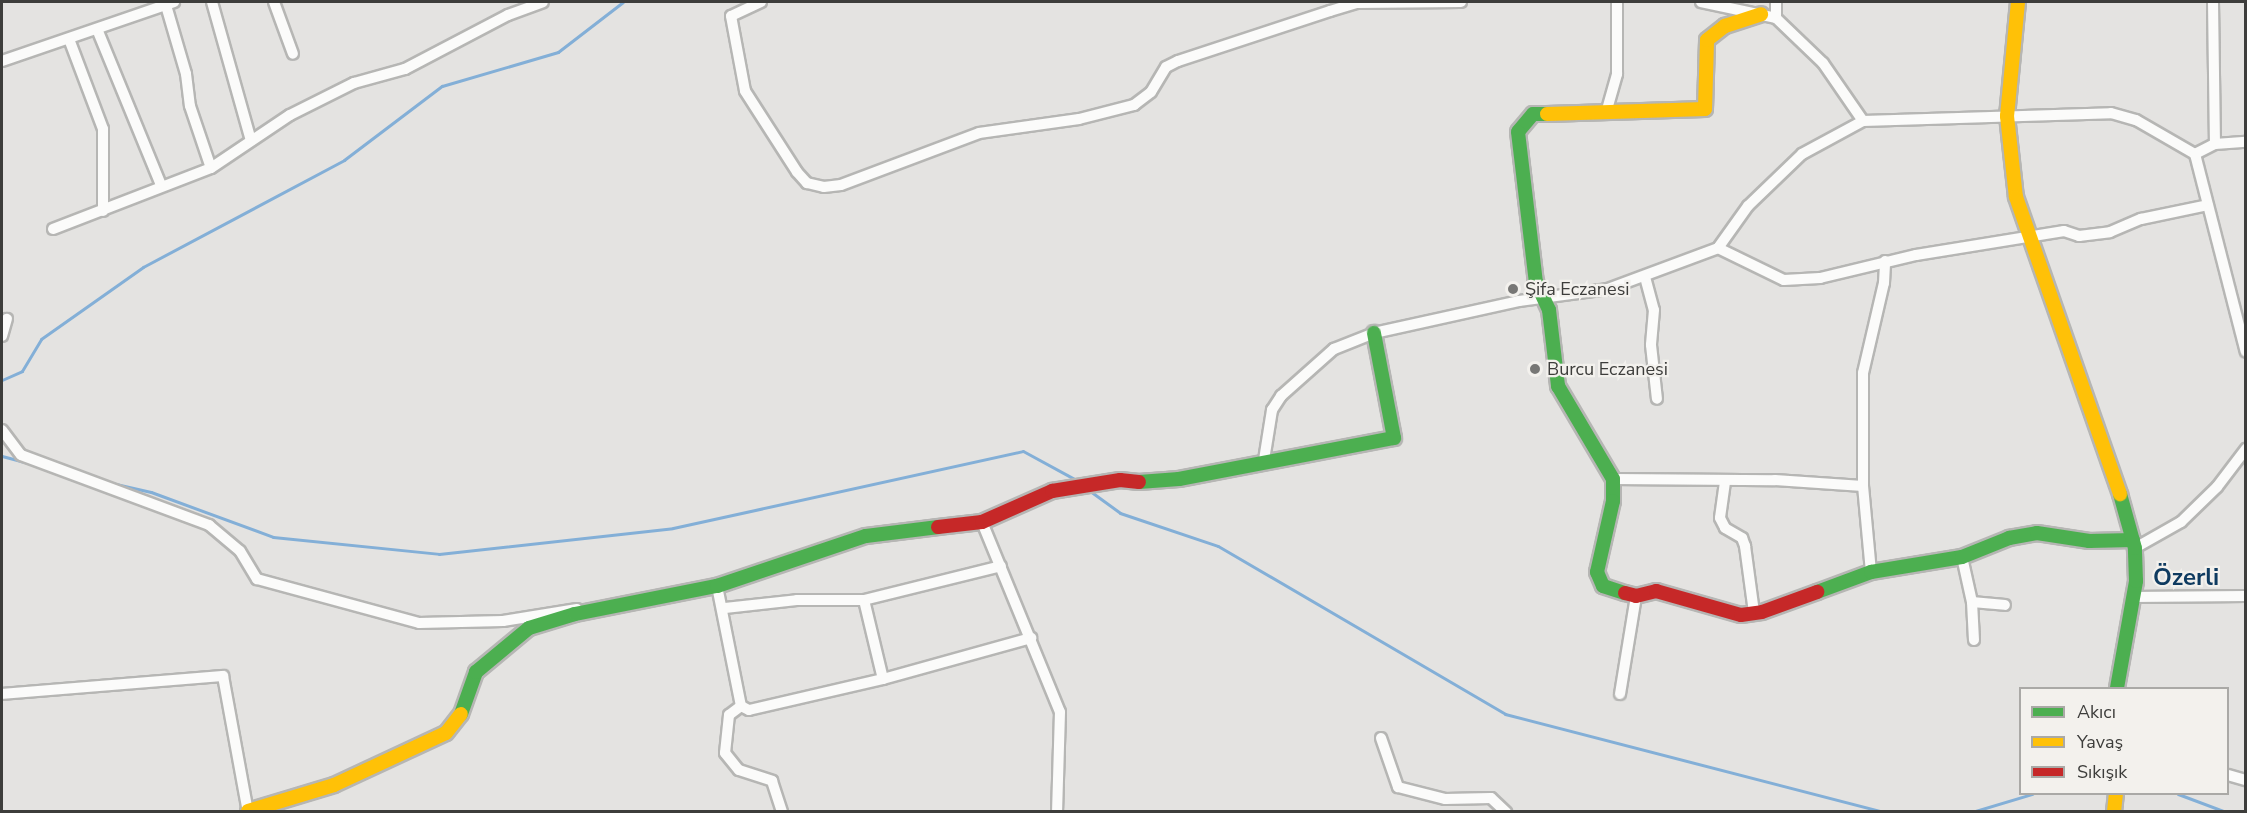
<!DOCTYPE html>
<html>
<head>
<meta charset="utf-8">
<style>
  body { margin:0 }
  #map { position:relative; width:2247px; height:813px; overflow:hidden; background:#e4e3e1; font-family:"Nunito Sans",sans-serif }
  div>[style] { position:absolute }
  [style*='--x'] { left:calc(var(--x)*1px); top:calc(var(--y)*1px); width:calc(var(--w)*1px); rotate:calc(var(--a)*1deg) }
  .stream>* { height:3px; margin:-1.5px; padding:0 1.5px; transform-origin:1.5px; border-radius:1.5px; background:#83afd7 }
  .roads { filter:drop-shadow(2px 0 #b6b6b4) drop-shadow(-2px 0 #b6b6b4) drop-shadow(0 2px #b6b6b4) drop-shadow(0 -2px #b6b6b4) }
  .street>* { height:10px; margin:-5px; padding:0 5px; transform-origin:5px; border-radius:5px; background:#fbfbfa }
  .fast>* { height:14px; margin:-7px; padding:0 7px; transform-origin:7px; border-radius:7px; background:#4caf50 }
  .slow>* { height:14px; margin:-7px; padding:0 7px; transform-origin:7px; border-radius:7px; background:#ffc107 }
  .jam>* { height:14px; margin:-7px; padding:0 7px; transform-origin:7px; border-radius:7px; background:#c62828 }
  .dots>* { width:16px; height:16px; translate:-50% -50%; box-sizing:border-box; border:3px solid #f3f1ed; border-radius:50% }
  span { translate:-50% -50%; white-space:nowrap; text-align:center; line-height:1.15; -webkit-text-stroke:4.5px #f3f1ed; paint-order:stroke }
  .poi-label { font-size:18px; color:#3d3d3b }
  .left { translate:0 -50%; text-align:left }
  .district-label { font-size:24px; color:#0f3b60; font-weight:700 }
  .frame { position:absolute; inset:0; border:3px solid #3d3d3b; pointer-events:none }
  .legend { position:absolute; left:2019px; top:687px; width:210px; height:108px; box-sizing:border-box; background:#f3f1ed; border:2px solid #aaa9a6; margin:0; padding:8px 10px; list-style:none; font-size:18px; color:#3d3d3b }
  .legend li { display:flex; align-items:center; gap:12px; height:30px }
  .legend b { width:30px; border:2px solid #aaa9a6 }
</style>
</head>
<body>
<div id="map">
  <div class="stream">
    <div style="--x:2;--y:380;--w:22;--a:-24"></div>
    <div style="--x:22;--y:371;--w:37;--a:-59"></div>
    <div style="--x:41;--y:339;--w:125;--a:-35.2"></div>
    <div style="--x:143;--y:267;--w:228;--a:-28"></div>
    <div style="--x:344;--y:160;--w:123;--a:-37.1"></div>
    <div style="--x:442;--y:86;--w:121;--a:-16.3"></div>
    <div style="--x:558;--y:52;--w:82;--a:-37.6"></div>
    <div style="--x:2;--y:456;--w:27;--a:15"></div>
    <div style="--x:107;--y:482;--w:45;--a:12.8"></div>
    <div style="--x:151;--y:492;--w:130;--a:20.2"></div>
    <div style="--x:273;--y:537;--w:167;--a:5.8"></div>
    <div style="--x:439;--y:554;--w:235;--a:-6.3"></div>
    <div style="--x:673;--y:528;--w:358;--a:-12.4"></div>
    <div style="--x:1023;--y:451;--w:63;--a:28.6"></div>
    <div style="--x:1090;--y:491;--w:37;--a:36"></div>
    <div style="--x:1120;--y:513;--w:103;--a:18.6"></div>
    <div style="--x:1218;--y:546;--w:333;--a:30.3"></div>
    <div style="--x:1505;--y:714;--w:392;--a:14.5"></div>
    <div style="--x:2178;--y:794;--w:51;--a:20.6"></div>
    <div style="--x:1972;--y:812;--w:63;--a:-16.7"></div>
  </div>
  <div class="roads">
    <div class="street">
      <div style="--x:165;--y:2;--w:75;--a:73.7"></div>
      <div style="--x:186;--y:74;--w:32;--a:83"></div>
      <div style="--x:190;--y:106;--w:65;--a:71.3"></div>
      <div style="--x:212;--y:2;--w:144;--a:74.3"></div>
      <div style="--x:274;--y:2;--w:55;--a:69.9"></div>
      <div style="--x:761;--y:2;--w:33;--a:155"></div>
      <div style="--x:731;--y:16;--w:76;--a:79.4"></div>
      <div style="--x:745;--y:91;--w:96;--a:57.3"></div>
      <div style="--x:797;--y:172;--w:15;--a:48"></div>
      <div style="--x:807;--y:183;--w:17;--a:13"></div>
      <div style="--x:824;--y:187;--w:17;--a:-7"></div>
      <div style="--x:841;--y:185;--w:147;--a:-20.6"></div>
      <div style="--x:979;--y:133;--w:101;--a:-8"></div>
      <div style="--x:1079;--y:119;--w:57;--a:-14.3"></div>
      <div style="--x:1134;--y:105;--w:21;--a:-37"></div>
      <div style="--x:1151;--y:92;--w:29;--a:-59"></div>
      <div style="--x:1166;--y:67;--w:13;--a:-27"></div>
      <div style="--x:1178;--y:61;--w:160;--a:-18.2"></div>
      <div style="--x:1330;--y:11;--w:27;--a:-17"></div>
      <div style="--x:1356;--y:3;--w:105;--a:-0.5"></div>
      <div style="--x:1701;--y:2;--w:77;--a:12"></div>
      <div style="--x:1776;--y:18;--w:65;--a:43.8"></div>
      <div style="--x:1823;--y:63;--w:70;--a:55.4"></div>
      <div style="--x:1776;--y:2;--w:16;--a:90"></div>
      <div style="--x:2213;--y:2;--w:142;--a:89.2"></div>
      <div style="--x:97;--y:29;--w:169;--a:67.7"></div>
      <div style="--x:69;--y:39;--w:96;--a:69.3"></div>
      <div style="--x:103;--y:129;--w:82;--a:90"></div>
      <div style="--x:2;--y:61;--w:182;--a:-18.9"></div>
      <div style="--x:1606;--y:113;--w:41;--a:-74.2"></div>
      <div style="--x:1617;--y:74;--w:72;--a:-90"></div>
      <div style="--x:2195;--y:154;--w:22;--a:-27"></div>
      <div style="--x:2215;--y:144;--w:31;--a:-4"></div>
      <div style="--x:53;--y:229;--w:169;--a:-21.1"></div>
      <div style="--x:211;--y:168;--w:95;--a:-33.9"></div>
      <div style="--x:290;--y:115;--w:72;--a:-26.6"></div>
      <div style="--x:354;--y:83;--w:53;--a:-15.4"></div>
      <div style="--x:405;--y:69;--w:116;--a:-27.7"></div>
      <div style="--x:508;--y:15;--w:37;--a:-20"></div>
      <div style="--x:1718;--y:248;--w:73;--a:25.9"></div>
      <div style="--x:1784;--y:280;--w:36;--a:-3"></div>
      <div style="--x:1820;--y:278;--w:99;--a:-13.5"></div>
      <div style="--x:1916;--y:255;--w:150;--a:-9.2"></div>
      <div style="--x:2064;--y:231;--w:16;--a:18"></div>
      <div style="--x:2079;--y:236;--w:31;--a:-7"></div>
      <div style="--x:2110;--y:232;--w:34;--a:-23"></div>
      <div style="--x:2141;--y:219;--w:68;--a:-11.8"></div>
      <div style="--x:1645;--y:277;--w:34;--a:75"></div>
      <div style="--x:1654;--y:310;--w:35;--a:95"></div>
      <div style="--x:1651;--y:345;--w:54;--a:83.7"></div>
      <div style="--x:2;--y:336;--w:18;--a:-74"></div>
      <div style="--x:2;--y:430;--w:31;--a:53"></div>
      <div style="--x:21;--y:455;--w:201;--a:20.4"></div>
      <div style="--x:209;--y:525;--w:40;--a:40"></div>
      <div style="--x:240;--y:551;--w:33;--a:59"></div>
      <div style="--x:257;--y:579;--w:168;--a:15.2"></div>
      <div style="--x:419;--y:623;--w:84;--a:-1.4"></div>
      <div style="--x:503;--y:621;--w:75;--a:-9.2"></div>
      <div style="--x:1264;--y:460;--w:51;--a:-80.9"></div>
      <div style="--x:1272;--y:410;--w:17;--a:-57"></div>
      <div style="--x:1281;--y:396;--w:71;--a:-41.6"></div>
      <div style="--x:1334;--y:349;--w:43;--a:-21.8"></div>
      <div style="--x:1374;--y:333;--w:148;--a:-12.4"></div>
      <div style="--x:1519;--y:301;--w:90;--a:-7.7"></div>
      <div style="--x:1608;--y:289;--w:117;--a:-20.4"></div>
      <div style="--x:1718;--y:248;--w:52;--a:-54.5"></div>
      <div style="--x:1748;--y:206;--w:75;--a:-43.9"></div>
      <div style="--x:1802;--y:154;--w:69;--a:-28.4"></div>
      <div style="--x:1863;--y:121;--w:248;--a:-1.8"></div>
      <div style="--x:2111;--y:113;--w:26;--a:16"></div>
      <div style="--x:2136;--y:120;--w:68;--a:30"></div>
      <div style="--x:2195;--y:154;--w:204;--a:75.6"></div>
      <div style="--x:1613;--y:479;--w:162;--a:0.4"></div>
      <div style="--x:1775;--y:480;--w:88;--a:3.9"></div>
      <div style="--x:1725;--y:482;--w:36;--a:98"></div>
      <div style="--x:1720;--y:518;--w:11;--a:63"></div>
      <div style="--x:1725;--y:528;--w:20;--a:30"></div>
      <div style="--x:1742;--y:538;--w:9;--a:69"></div>
      <div style="--x:1745;--y:546;--w:68;--a:82.3"></div>
      <div style="--x:982;--y:522;--w:205;--a:67.7"></div>
      <div style="--x:1060;--y:712;--w:100;--a:91.7"></div>
      <div style="--x:2135;--y:548;--w:53;--a:-29.5"></div>
      <div style="--x:2181;--y:522;--w:50;--a:-44.2"></div>
      <div style="--x:2217;--y:487;--w:48;--a:-52.7"></div>
      <div style="--x:1962;--y:557;--w:46;--a:77.5"></div>
      <div style="--x:1972;--y:602;--w:38;--a:87"></div>
      <div style="--x:1871;--y:572;--w:86;--a:-95.3"></div>
      <div style="--x:1863;--y:486;--w:113;--a:-90"></div>
      <div style="--x:1863;--y:373;--w:92;--a:-76.9"></div>
      <div style="--x:1884;--y:283;--w:22;--a:-87"></div>
      <div style="--x:717;--y:586;--w:122;--a:78.7"></div>
      <div style="--x:741;--y:706;--w:9;--a:27"></div>
      <div style="--x:749;--y:710;--w:138;--a:-13"></div>
      <div style="--x:883;--y:679;--w:154;--a:-15.5"></div>
      <div style="--x:2132;--y:597;--w:114;--a:-0.5"></div>
      <div style="--x:864;--y:600;--w:81;--a:76.5"></div>
      <div style="--x:1972;--y:602;--w:33;--a:5"></div>
      <div style="--x:725;--y:608;--w:72;--a:-6.3"></div>
      <div style="--x:797;--y:600;--w:67;--a:0"></div>
      <div style="--x:864;--y:600;--w:141;--a:-13.9"></div>
      <div style="--x:2;--y:694;--w:222;--a:-4.7"></div>
      <div style="--x:223;--y:676;--w:138;--a:79.6"></div>
      <div style="--x:1620;--y:694;--w:99;--a:-80.7"></div>
      <div style="--x:741;--y:706;--w:15;--a:143"></div>
      <div style="--x:729;--y:715;--w:38;--a:96"></div>
      <div style="--x:725;--y:753;--w:22;--a:51"></div>
      <div style="--x:739;--y:770;--w:35;--a:18"></div>
      <div style="--x:772;--y:781;--w:33;--a:72"></div>
      <div style="--x:1381;--y:738;--w:52;--a:70.9"></div>
      <div style="--x:1398;--y:787;--w:49;--a:14.3"></div>
      <div style="--x:1445;--y:799;--w:46;--a:-1.2"></div>
      <div style="--x:1491;--y:798;--w:21;--a:43"></div>
      <div style="--x:2228;--y:775;--w:19;--a:16"></div>
    </div>
    <div class="fast">
      <div style="--x:1547;--y:114;--w:14;--a:180"></div>
      <div style="--x:1533;--y:114;--w:23;--a:130"></div>
      <div style="--x:1518;--y:132;--w:151;--a:83.2"></div>
      <div style="--x:1536;--y:282;--w:31;--a:65"></div>
      <div style="--x:1549;--y:310;--w:77;--a:83.2"></div>
      <div style="--x:1558;--y:386;--w:108;--a:59.4"></div>
      <div style="--x:1613;--y:479;--w:22;--a:90"></div>
      <div style="--x:1613;--y:501;--w:73;--a:102.7"></div>
      <div style="--x:1597;--y:572;--w:15;--a:67"></div>
      <div style="--x:1603;--y:586;--w:23;--a:18"></div>
      <div style="--x:1139;--y:482;--w:40;--a:-4.3"></div>
      <div style="--x:1179;--y:479;--w:219;--a:-10.8"></div>
      <div style="--x:1394;--y:438;--w:107;--a:-100.8"></div>
      <div style="--x:1817;--y:592;--w:58;--a:-20.3"></div>
      <div style="--x:1871;--y:572;--w:92;--a:-9.4"></div>
      <div style="--x:1962;--y:557;--w:51;--a:-22"></div>
      <div style="--x:2009;--y:538;--w:28;--a:-10"></div>
      <div style="--x:2037;--y:533;--w:53;--a:8.7"></div>
      <div style="--x:2089;--y:541;--w:44;--a:-1.3"></div>
      <div style="--x:2117;--y:688;--w:109;--a:-79.9"></div>
      <div style="--x:2136;--y:581;--w:33;--a:-92"></div>
      <div style="--x:2135;--y:548;--w:56;--a:-105.5"></div>
      <div style="--x:461;--y:714;--w:45;--a:-70.3"></div>
      <div style="--x:476;--y:672;--w:69;--a:-39.7"></div>
      <div style="--x:529;--y:628;--w:48;--a:-16.9"></div>
      <div style="--x:575;--y:614;--w:145;--a:-11.2"></div>
      <div style="--x:717;--y:586;--w:157;--a:-18.6"></div>
      <div style="--x:866;--y:536;--w:73;--a:-7.1"></div>
    </div>
    <div class="slow">
      <div style="--x:2018;--y:2;--w:115;--a:95.5"></div>
      <div style="--x:2007;--y:116;--w:81;--a:83.7"></div>
      <div style="--x:2016;--y:197;--w:315;--a:70.7"></div>
      <div style="--x:1547;--y:114;--w:158;--a:-1.8"></div>
      <div style="--x:1705;--y:109;--w:69;--a:-88.3"></div>
      <div style="--x:1707;--y:40;--w:23;--a:-38"></div>
      <div style="--x:1725;--y:26;--w:38;--a:-18"></div>
      <div style="--x:248;--y:811;--w:90;--a:-16.8"></div>
      <div style="--x:334;--y:785;--w:123;--a:-24.9"></div>
      <div style="--x:446;--y:733;--w:24;--a:-52"></div>
      <div style="--x:2114;--y:812;--w:18;--a:-84"></div>
    </div>
    <div class="jam">
      <div style="--x:938;--y:527;--w:44;--a:-6.5"></div>
      <div style="--x:982;--y:522;--w:77;--a:-23.9"></div>
      <div style="--x:1052;--y:491;--w:69;--a:-9.2"></div>
      <div style="--x:1120;--y:480;--w:19;--a:6"></div>
      <div style="--x:1625;--y:593;--w:11;--a:15"></div>
      <div style="--x:1636;--y:596;--w:21;--a:-14"></div>
      <div style="--x:1656;--y:591;--w:88;--a:15.8"></div>
      <div style="--x:1741;--y:615;--w:21;--a:-8"></div>
      <div style="--x:1762;--y:612;--w:59;--a:-20"></div>
    </div>
  </div>
  <div class="dots">
    <div style="left:1513px;top:289px;background:#777775"></div>
    <div style="left:1535px;top:369px;background:#777775"></div>
  </div>
  <div class="poi-label">
    <span class="left" style="left:1525px;top:289px">Şifa Eczanesi</span>
    <span class="left" style="left:1547px;top:369px">Burcu Eczanesi</span>
  </div>
  <div class="district-label">
    <span style="left:2186px;top:578px">Özerli</span>
  </div>
  <div class="frame"></div>
  <ul class="legend">
  <li><b style="height:8px;background:#4caf50"></b>Akıcı</li>
  <li><b style="height:8px;background:#ffc107"></b>Yavaş</li>
  <li><b style="height:8px;background:#c62828"></b>Sıkışık</li>
  </ul>
</div>
</body>
</html>
